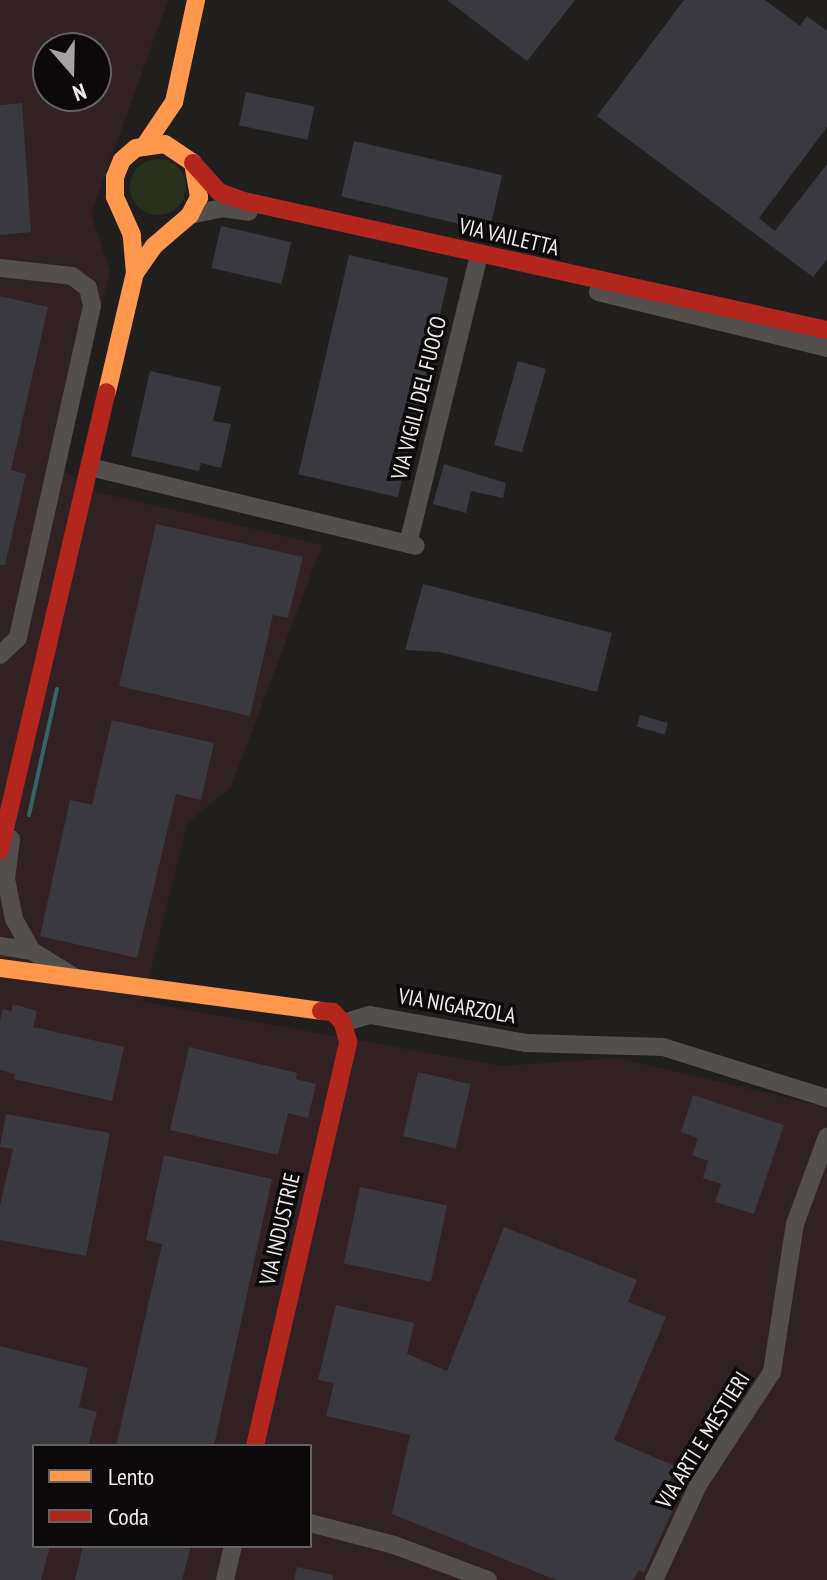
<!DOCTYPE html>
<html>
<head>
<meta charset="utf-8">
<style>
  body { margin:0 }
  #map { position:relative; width:827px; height:1580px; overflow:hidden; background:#211f1e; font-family:"PT Sans Narrow",sans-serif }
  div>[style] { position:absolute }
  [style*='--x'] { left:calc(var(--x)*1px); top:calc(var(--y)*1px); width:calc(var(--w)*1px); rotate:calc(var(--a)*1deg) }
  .industrial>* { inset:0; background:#312122 }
  .green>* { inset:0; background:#29311d }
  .round { border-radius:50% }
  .stream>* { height:4px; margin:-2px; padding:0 2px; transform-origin:2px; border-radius:2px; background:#366468 }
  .building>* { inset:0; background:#3a393f; transform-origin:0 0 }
  .street>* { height:18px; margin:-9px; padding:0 9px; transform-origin:9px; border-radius:9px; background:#534f4c }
  .slow>* { height:18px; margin:-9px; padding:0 9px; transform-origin:9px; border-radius:9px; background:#ff974d }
  .jam>* { height:18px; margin:-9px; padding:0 9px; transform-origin:9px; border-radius:9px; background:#b3261e }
  span { translate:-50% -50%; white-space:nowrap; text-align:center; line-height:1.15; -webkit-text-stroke:7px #0b0909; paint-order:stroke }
  .street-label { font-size:22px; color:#eeeceb }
  .legend { position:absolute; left:32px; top:1444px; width:280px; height:104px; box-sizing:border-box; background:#0b0909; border:2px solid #666463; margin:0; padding:10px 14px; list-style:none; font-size:24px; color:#eeeceb }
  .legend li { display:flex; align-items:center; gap:16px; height:40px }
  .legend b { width:40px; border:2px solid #666463 }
  .north { position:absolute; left:32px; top:32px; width:80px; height:80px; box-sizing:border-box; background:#0b0909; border:2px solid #666463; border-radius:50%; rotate:160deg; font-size:22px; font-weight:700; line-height:32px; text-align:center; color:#eeeceb }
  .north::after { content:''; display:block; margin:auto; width:28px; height:36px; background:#a6a4a3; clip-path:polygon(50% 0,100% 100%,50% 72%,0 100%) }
</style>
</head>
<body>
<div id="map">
  <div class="industrial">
    <div style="clip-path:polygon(evenodd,0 0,168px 0,91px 214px,110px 271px,58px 467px,97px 492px,322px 545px,231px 787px,187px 823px,143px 1002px,502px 1066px,617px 1058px,827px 1107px,827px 1580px,0 1580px,0 0,48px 48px,96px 48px,96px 96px,48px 96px,48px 48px,0 0,34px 1446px,310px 1446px,310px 1546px,34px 1546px,34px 1446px)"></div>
  </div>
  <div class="green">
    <div class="round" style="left:130px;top:159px;width:56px;height:56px"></div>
  </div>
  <div class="stream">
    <div style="--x:29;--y:815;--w:129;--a:-77.5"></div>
  </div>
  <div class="building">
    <div style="clip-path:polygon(447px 0,575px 0,527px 61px)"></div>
    <div style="clip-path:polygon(684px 0,765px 0,800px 26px,807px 16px,827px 31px,827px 127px,759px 218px,775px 231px,827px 164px,827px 259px,813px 277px,597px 116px)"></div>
    <div style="left:246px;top:92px;width:70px;height:34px;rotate:12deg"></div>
    <div style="clip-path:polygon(22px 103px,31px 232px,0 235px,0 105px)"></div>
    <div style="left:354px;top:141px;width:152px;height:57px;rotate:13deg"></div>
    <div style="left:221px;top:226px;width:72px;height:43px;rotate:13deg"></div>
    <div style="left:349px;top:255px;width:102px;height:225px;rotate:13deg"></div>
    <div style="clip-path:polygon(0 296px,48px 307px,11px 470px,26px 474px,5px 565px,0 565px)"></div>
    <div style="left:518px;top:361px;width:29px;height:87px;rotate:16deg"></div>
    <div style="clip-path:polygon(150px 371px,221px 387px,213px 421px,231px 424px,221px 468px,201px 463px,199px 471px,131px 456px)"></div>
    <div style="clip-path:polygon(444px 464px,506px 483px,503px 498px,471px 491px,466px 513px,433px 504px)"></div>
    <div style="clip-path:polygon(156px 524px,303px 557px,288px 618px,273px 615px,250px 716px,119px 686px)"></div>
    <div style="clip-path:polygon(423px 584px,612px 633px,597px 692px,440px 652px,405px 650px)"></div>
    <div style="left:640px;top:715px;width:29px;height:12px;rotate:16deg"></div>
    <div style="clip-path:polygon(112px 720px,214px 743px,201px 800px,176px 794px,137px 958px,40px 936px,70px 800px,92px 805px)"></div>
    <div style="clip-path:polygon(13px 1004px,37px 1011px,33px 1027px,124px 1047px,112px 1101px,14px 1079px,15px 1074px,0 1070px,0 1020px,3px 1009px,11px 1011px)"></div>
    <div style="clip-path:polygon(189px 1047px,297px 1073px,296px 1079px,316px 1084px,308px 1118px,288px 1113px,278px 1155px,170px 1130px)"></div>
    <div style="left:418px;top:1072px;width:54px;height:66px;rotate:13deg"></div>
    <div style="clip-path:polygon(693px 1095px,784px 1125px,754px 1214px,715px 1202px,721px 1184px,703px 1178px,708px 1161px,692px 1155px,698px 1138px,681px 1132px)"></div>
    <div style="clip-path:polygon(6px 1114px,110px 1133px,86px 1256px,0 1240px,0 1206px,13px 1149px,0 1147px)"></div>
    <div style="clip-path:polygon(164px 1155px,272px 1179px,214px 1446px,116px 1446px,162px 1244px,146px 1240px)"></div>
    <div style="left:360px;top:1187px;width:89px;height:78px;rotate:12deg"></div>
    <div style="clip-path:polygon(504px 1227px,637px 1280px,628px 1302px,666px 1317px,614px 1440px,675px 1466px,662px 1501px,674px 1507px,644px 1573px,639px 1570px,633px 1580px,556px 1580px,392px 1514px,410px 1435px,326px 1416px,334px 1383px,318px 1380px,336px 1305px,414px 1323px,407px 1354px,447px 1371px)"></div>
    <div style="clip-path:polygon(0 1346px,88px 1368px,79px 1407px,97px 1412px,88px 1446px,34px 1446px,34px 1546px,50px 1546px,41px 1580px,0 1580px)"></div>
    <div style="clip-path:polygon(83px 1546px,191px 1546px,182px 1580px,75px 1580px)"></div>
    <div style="clip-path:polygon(297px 1567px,333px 1575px,333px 1580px,294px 1580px)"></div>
  </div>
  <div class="street">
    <div style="--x:190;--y:215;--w:33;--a:-12"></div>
    <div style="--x:222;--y:208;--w:27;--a:8"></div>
    <div style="--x:0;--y:268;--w:72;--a:6.3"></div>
    <div style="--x:72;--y:276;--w:20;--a:37"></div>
    <div style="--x:88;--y:288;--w:18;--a:77"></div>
    <div style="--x:92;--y:306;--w:340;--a:102.6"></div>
    <div style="--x:18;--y:638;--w:25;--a:137"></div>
    <div style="--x:598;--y:292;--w:236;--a:13.7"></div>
    <div style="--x:90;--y:467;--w:335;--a:13.6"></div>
    <div style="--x:408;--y:544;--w:288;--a:-76.2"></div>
    <div style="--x:11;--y:839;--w:40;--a:97.1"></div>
    <div style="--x:6;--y:879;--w:41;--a:78.7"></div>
    <div style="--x:14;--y:919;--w:37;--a:61"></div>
    <div style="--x:32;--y:951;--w:52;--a:31.5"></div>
    <div style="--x:0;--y:946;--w:32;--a:9"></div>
    <div style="--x:343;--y:1023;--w:28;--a:-17"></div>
    <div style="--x:370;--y:1015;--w:158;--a:10.2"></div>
    <div style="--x:526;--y:1043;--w:137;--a:1.7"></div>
    <div style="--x:663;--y:1047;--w:172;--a:17.3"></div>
    <div style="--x:310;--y:1523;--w:87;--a:14.7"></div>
    <div style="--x:394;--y:1545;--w:100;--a:20.4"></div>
    <div style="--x:225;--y:1580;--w:35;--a:-77"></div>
    <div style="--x:654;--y:1580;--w:105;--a:-65.1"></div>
    <div style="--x:698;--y:1485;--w:135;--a:-56.8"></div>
    <div style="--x:772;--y:1372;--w:150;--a:-81.2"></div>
    <div style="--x:795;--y:1224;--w:93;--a:-69.8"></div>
  </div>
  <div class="slow">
    <div style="--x:145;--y:145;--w:52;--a:-56"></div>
    <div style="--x:174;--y:102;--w:104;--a:-77.8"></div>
    <div style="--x:107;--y:392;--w:122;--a:-76.8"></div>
    <div style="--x:135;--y:273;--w:38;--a:-95"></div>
    <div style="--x:132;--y:235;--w:42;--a:-114.1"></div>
    <div style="--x:115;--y:197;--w:20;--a:-90"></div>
    <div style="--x:115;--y:177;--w:18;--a:-68"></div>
    <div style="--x:122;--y:160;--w:18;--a:-41"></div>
    <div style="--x:136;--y:148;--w:29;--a:-8"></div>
    <div style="--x:165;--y:144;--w:34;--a:34"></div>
    <div style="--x:193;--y:163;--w:35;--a:80"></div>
    <div style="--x:199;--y:197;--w:20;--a:117"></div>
    <div style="--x:190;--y:215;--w:48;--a:139.3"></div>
    <div style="--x:154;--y:246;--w:33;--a:125"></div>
    <div style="--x:0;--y:968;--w:324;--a:7.6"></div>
  </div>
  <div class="jam">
    <div style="--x:193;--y:163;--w:39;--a:48"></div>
    <div style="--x:219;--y:192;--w:27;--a:20"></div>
    <div style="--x:244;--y:201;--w:597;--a:12.48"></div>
    <div style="--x:0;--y:850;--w:470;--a:-76.9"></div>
    <div style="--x:255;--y:1446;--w:415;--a:-77"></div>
    <div style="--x:348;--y:1042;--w:20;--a:-105"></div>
    <div style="--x:343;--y:1023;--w:15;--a:-132"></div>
    <div style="--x:333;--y:1012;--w:12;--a:-175"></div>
  </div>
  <div class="street-label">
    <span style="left:509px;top:237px;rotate:13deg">VIA VAILETTA</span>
    <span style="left:419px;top:398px;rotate:-76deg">VIA VIGILI DEL FUOCO</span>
    <span style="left:457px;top:1006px;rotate:10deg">VIA NIGARZOLA</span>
    <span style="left:280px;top:1229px;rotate:-77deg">VIA INDUSTRIE</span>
    <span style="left:703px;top:1440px;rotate:-58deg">VIA ARTI E MESTIERI</span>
  </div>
  <ul class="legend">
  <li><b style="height:10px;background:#ff974d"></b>Lento</li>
  <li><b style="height:10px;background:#b3261e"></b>Coda</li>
  </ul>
  <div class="north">N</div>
</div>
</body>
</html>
